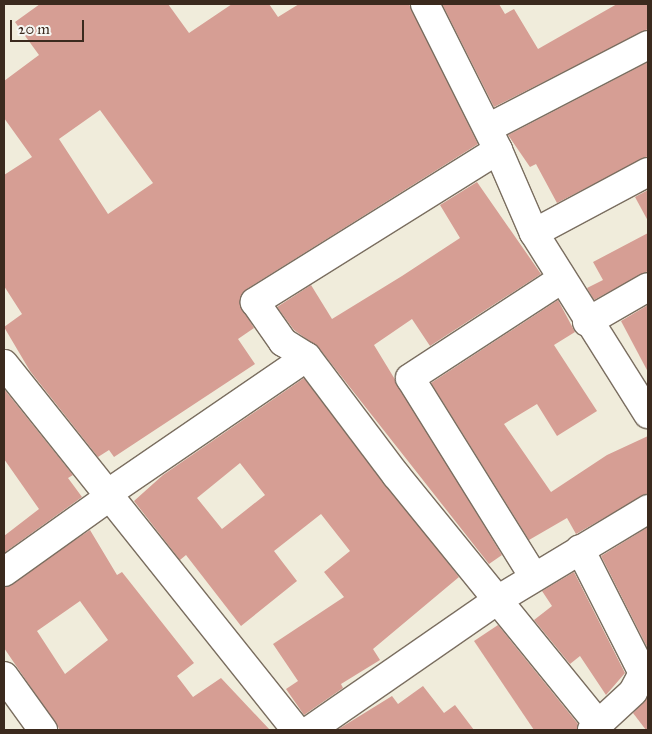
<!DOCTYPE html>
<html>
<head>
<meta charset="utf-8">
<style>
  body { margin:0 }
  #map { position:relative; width:652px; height:734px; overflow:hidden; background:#f0ecdb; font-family:"IM FELL Great Primer",serif }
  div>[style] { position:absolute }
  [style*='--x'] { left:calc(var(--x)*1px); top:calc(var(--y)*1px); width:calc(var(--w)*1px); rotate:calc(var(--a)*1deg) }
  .building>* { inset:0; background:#d69e94 }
  .roads { filter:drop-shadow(1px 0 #7a6e60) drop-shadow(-1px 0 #7a6e60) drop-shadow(0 1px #7a6e60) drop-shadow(0 -1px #7a6e60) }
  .minor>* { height:28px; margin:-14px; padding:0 14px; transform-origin:14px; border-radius:14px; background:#fff }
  span { translate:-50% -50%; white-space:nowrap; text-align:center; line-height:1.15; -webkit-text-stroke:4.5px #f6f6f2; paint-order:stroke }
  .frame { position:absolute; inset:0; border:5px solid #3b2a1e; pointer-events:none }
  .scale { position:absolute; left:10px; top:20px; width:74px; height:22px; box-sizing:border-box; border:2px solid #3b2a1e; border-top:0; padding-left:6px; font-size:15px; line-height:18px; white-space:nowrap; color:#3b2a1e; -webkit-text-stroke:4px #f6f6f2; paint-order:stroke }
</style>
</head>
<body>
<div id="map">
  <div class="building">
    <div style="clip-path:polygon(evenodd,40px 4px,168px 4px,189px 33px,232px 4px,269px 4px,278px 17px,299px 4px,409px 4px,478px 144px,247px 289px,240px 304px,254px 328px,238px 339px,255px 364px,114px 457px,109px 450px,98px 457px,30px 371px,4px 327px,22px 314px,4px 286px,4px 175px,32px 157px,4px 118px,4px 81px,39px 55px,15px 22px,40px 4px,100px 110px,153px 183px,108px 214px,59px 139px,100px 110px)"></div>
    <div style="clip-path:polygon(442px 4px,499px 4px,505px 14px,514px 9px,538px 49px,617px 4px,648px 4px,648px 29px,494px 107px)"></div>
    <div style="clip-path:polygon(648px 62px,648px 156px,557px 203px,536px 164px,530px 167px,508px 135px)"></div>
    <div style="clip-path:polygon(477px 182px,541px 274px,430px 346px,412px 319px,374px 345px,502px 555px,489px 564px,319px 348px,294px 330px,277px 307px,311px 285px,332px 319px,402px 276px,460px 238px,440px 205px)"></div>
    <div style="clip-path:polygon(648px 190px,648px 221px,635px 197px)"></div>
    <div style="clip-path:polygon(648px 233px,648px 271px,594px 300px,587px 288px,603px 280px,593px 262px)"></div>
    <div style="clip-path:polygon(558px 300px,575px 332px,554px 345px,597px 411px,557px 436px,537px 404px,504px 424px,551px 492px,607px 455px,648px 436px,648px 493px,576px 534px,567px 518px,529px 540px,431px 383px)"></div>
    <div style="clip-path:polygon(648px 305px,648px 372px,621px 321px)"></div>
    <div style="clip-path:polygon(evenodd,304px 378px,459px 577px,373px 649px,380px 660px,341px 684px,343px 688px,304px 715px,286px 689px,298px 681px,273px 644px,344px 597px,324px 572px,350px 551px,321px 514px,274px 551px,297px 581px,241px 626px,186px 555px,180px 560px,134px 501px,163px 475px,304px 378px,240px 463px,265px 495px,222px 529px,197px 498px,240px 463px)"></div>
    <div style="clip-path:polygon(4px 389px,73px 475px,68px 478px,82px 497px,4px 553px,4px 536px,39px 509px,4px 459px)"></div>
    <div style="clip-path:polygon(648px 527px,648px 649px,601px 556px)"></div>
    <div style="clip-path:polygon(evenodd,90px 530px,117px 575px,122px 572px,194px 663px,177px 676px,193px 697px,221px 678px,270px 730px,60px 730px,4px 648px,4px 587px,90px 530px,80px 601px,108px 640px,65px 674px,37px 631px,80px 601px)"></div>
    <div style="clip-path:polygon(574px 572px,625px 673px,606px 695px,580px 656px,570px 664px,534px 620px,552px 606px,542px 591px)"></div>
    <div style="clip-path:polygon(498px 625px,578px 724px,577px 730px,534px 730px,474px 641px)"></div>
    <div style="clip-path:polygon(423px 686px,444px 713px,455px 705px,474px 730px,337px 730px,392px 696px,398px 704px)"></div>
    <div style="clip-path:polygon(648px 697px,648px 730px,646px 730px,633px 713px)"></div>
  </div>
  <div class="roads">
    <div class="minor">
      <div style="--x:425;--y:4;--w:163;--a:63.4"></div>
      <div style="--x:498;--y:150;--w:90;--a:66.6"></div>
      <div style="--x:534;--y:233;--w:214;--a:57.8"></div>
      <div style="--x:488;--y:128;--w:180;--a:-27.4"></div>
      <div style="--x:498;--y:150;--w:287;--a:148"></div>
      <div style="--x:255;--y:302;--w:49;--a:55"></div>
      <div style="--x:283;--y:342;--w:28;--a:32"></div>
      <div style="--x:307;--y:357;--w:148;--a:53"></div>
      <div style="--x:396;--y:475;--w:321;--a:50.9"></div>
      <div style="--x:534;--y:233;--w:129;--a:-28.2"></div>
      <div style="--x:587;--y:322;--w:70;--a:-29.8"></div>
      <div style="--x:4;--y:364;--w:468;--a:51.4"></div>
      <div style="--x:107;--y:494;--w:242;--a:-34.4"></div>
      <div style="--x:580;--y:549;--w:139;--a:63.1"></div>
      <div style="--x:643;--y:673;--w:21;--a:118"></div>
      <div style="--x:633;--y:692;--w:56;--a:137.2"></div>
      <div style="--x:4;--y:572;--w:129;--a:-35.5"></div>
      <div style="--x:534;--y:577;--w:234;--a:-121.9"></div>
      <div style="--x:410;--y:378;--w:181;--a:-33.1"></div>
      <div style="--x:4;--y:676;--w:67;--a:54.2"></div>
      <div style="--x:310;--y:730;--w:230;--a:-34.7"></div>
      <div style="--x:499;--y:599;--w:174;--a:-31.1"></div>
    </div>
  </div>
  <div class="frame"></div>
  <div class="scale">20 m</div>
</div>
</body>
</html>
